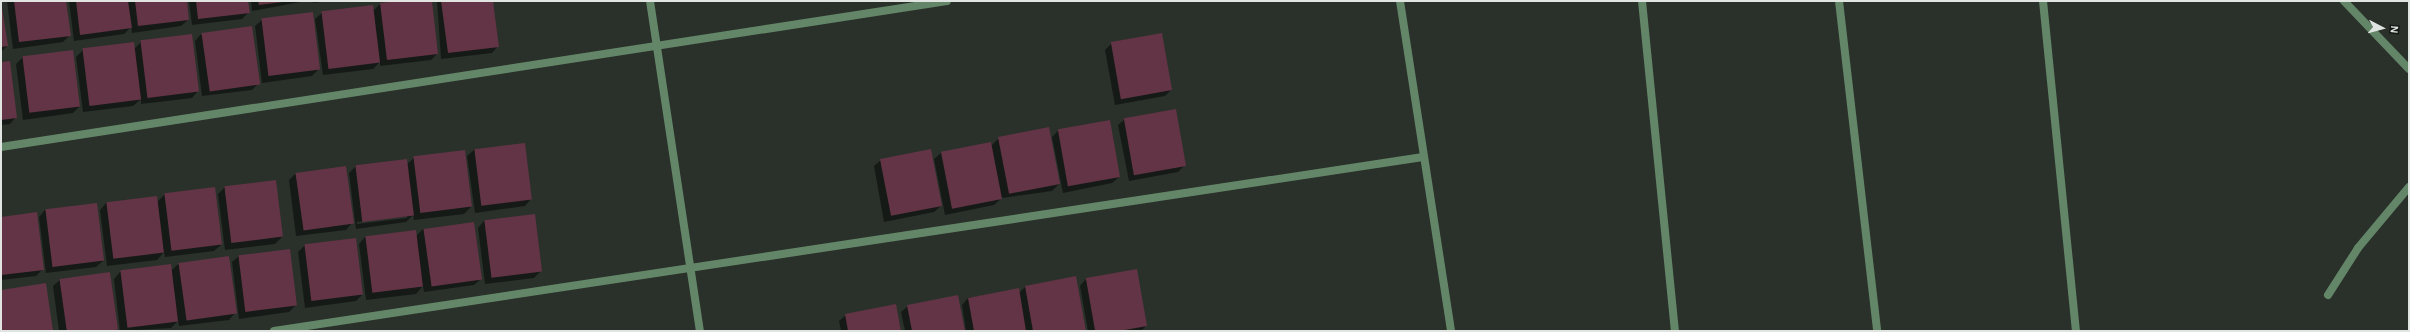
<!DOCTYPE html>
<html>
<head>
<meta charset="utf-8">
<style>
  body { margin:0 }
  #map { position:relative; width:2410px; height:332px; overflow:hidden; background:#29312a; font-family:"Alegreya Sans",sans-serif }
  div>[style] { position:absolute }
  [style*='--x'] { left:calc(var(--x)*1px); top:calc(var(--y)*1px); width:calc(var(--w)*1px); rotate:calc(var(--a)*1deg) }
  .shadow>* { inset:0; background:#0007 }
  .building>* { inset:0; background:#623445; transform-origin:0 0 }
  .street>* { height:8px; margin:-4px; padding:0 4px; transform-origin:4px; border-radius:4px; background:#648668 }
  span { translate:-50% -50%; white-space:nowrap; text-align:center; line-height:1.15; -webkit-text-stroke:3px #141815; paint-order:stroke }
  .frame { position:absolute; inset:0; border:2px solid #e0e5e1; pointer-events:none }
  .north { position:absolute; left:2362px; top:8px; width:40px; height:40px; -webkit-text-stroke:3px #141815; paint-order:stroke; rotate:96deg; font-size:11px; font-weight:700; line-height:16px; text-align:center; color:#e0e5e1 }
  .north::after { content:''; display:block; margin:auto; width:14px; height:18px; background:#e0e5e1; clip-path:polygon(50% 0,100% 100%,50% 72%,0 100%) }
</style>
</head>
<body>
<div id="map">
  <div class="shadow">
    <div style="clip-path:polygon(1px 1px,7px 46px,1px 52px)"></div>
    <div style="clip-path:polygon(7px 1px,65px 1px,70px 35px,63px 42px,13px 49px)"></div>
    <div style="clip-path:polygon(69px 1px,186px 1px,188px 20px,181px 26px,132px 33px,131px 27px,124px 34px,74px 41px)"></div>
    <div style="clip-path:polygon(189px 1px,247px 1px,249px 12px,242px 19px,192px 25px)"></div>
    <div style="clip-path:polygon(251px 1px,306px 1px,252px 11px)"></div>
    <div style="clip-path:polygon(312px 1px,331px 1px,313px 3px)"></div>
    <div style="clip-path:polygon(404px 1px,431px 1px,437px 54px,431px 60px,380px 66px,380px 62px,373px 69px,323px 75px,315px 19px,322px 13px,373px 11px,380px 4px)"></div>
    <div style="clip-path:polygon(437px 1px,492px 1px,498px 46px,492px 53px,441px 59px)"></div>
    <div style="clip-path:polygon(262px 20px,319px 69px,312px 76px,262px 83px,255px 26px)"></div>
    <div style="clip-path:polygon(201px 34px,258px 84px,252px 90px,202px 96px,195px 41px)"></div>
    <div style="clip-path:polygon(141px 42px,198px 91px,192px 98px,141px 104px,141px 99px,133px 106px,83px 112px,76px 57px,83px 50px,134px 49px)"></div>
    <div style="clip-path:polygon(1112px 43px,1171px 90px,1165px 96px,1115px 105px,1105px 50px)"></div>
    <div style="clip-path:polygon(23px 57px,79px 107px,73px 113px,23px 120px,16px 64px)"></div>
    <div style="clip-path:polygon(1px 63px,16px 117px,10px 124px,1px 125px)"></div>
    <div style="clip-path:polygon(1125px 119px,1185px 165px,1178px 172px,1129px 181px,1118px 125px)"></div>
    <div style="clip-path:polygon(1059px 130px,1119px 177px,1112px 183px,1063px 193px,1052px 137px)"></div>
    <div style="clip-path:polygon(999px 138px,1059px 184px,1052px 191px,1002px 198px,994px 205px,945px 215px,934px 159px,941px 153px,991px 146px)"></div>
    <div style="clip-path:polygon(524px 144px,531px 199px,525px 206px,475px 213px,467px 156px,474px 150px)"></div>
    <div style="clip-path:polygon(evenodd,414px 158px,471px 207px,464px 214px,414px 220px,413px 215px,406px 222px,356px 229px,349px 173px,356px 166px,406px 165px,414px 158px,407px 216px,407px 218px,357px 224px,357px 222px,407px 216px)"></div>
    <div style="clip-path:polygon(881px 160px,941px 206px,934px 212px,884px 222px,874px 166px)"></div>
    <div style="clip-path:polygon(295px 174px,352px 223px,346px 230px,296px 236px,289px 180px)"></div>
    <div style="clip-path:polygon(225px 187px,282px 237px,275px 244px,225px 250px,218px 194px)"></div>
    <div style="clip-path:polygon(164px 195px,221px 245px,214px 251px,165px 257px,164px 252px,157px 260px,107px 266px,100px 210px,106px 203px,157px 202px)"></div>
    <div style="clip-path:polygon(45px 210px,103px 261px,96px 267px,46px 273px,39px 217px)"></div>
    <div style="clip-path:polygon(1px 218px,43px 269px,36px 276px,1px 280px)"></div>
    <div style="clip-path:polygon(484px 221px,541px 271px,534px 278px,485px 284px,478px 228px)"></div>
    <div style="clip-path:polygon(423px 229px,481px 279px,474px 285px,424px 292px,423px 286px,416px 294px,366px 300px,359px 244px,365px 237px,416px 236px)"></div>
    <div style="clip-path:polygon(305px 245px,362px 295px,356px 301px,305px 308px,298px 252px)"></div>
    <div style="clip-path:polygon(239px 256px,296px 305px,289px 312px,239px 319px,232px 262px)"></div>
    <div style="clip-path:polygon(178px 264px,235px 313px,229px 320px,179px 326px,178px 321px,171px 328px,120px 331px,114px 279px,120px 272px,171px 271px)"></div>
    <div style="clip-path:polygon(110px 273px,117px 329px,59px 331px,53px 286px,60px 280px)"></div>
    <div style="clip-path:polygon(1086px 279px,1146px 326px,1141px 331px,1088px 331px,1080px 286px)"></div>
    <div style="clip-path:polygon(1025px 287px,1085px 331px,966px 331px,962px 305px,968px 298px,1018px 290px,1019px 293px)"></div>
    <div style="clip-path:polygon(908px 306px,964px 331px,905px 331px,901px 312px)"></div>
    <div style="clip-path:polygon(846px 315px,900px 331px,841px 331px,839px 321px)"></div>
  </div>
  <div class="building">
    <div style="clip-path:polygon(1px 1px,8px 46px,1px 47px)"></div>
    <div style="clip-path:polygon(14px 1px,66px 1px,71px 36px,19px 42px)"></div>
    <div style="clip-path:polygon(76px 1px,128px 1px,132px 28px,80px 35px)"></div>
    <div style="clip-path:polygon(135px 1px,187px 1px,189px 20px,138px 26px)"></div>
    <div style="clip-path:polygon(196px 1px,248px 1px,250px 13px,198px 19px)"></div>
    <div style="clip-path:polygon(258px 1px,282px 1px,282px 2px,259px 5px)"></div>
    <div style="clip-path:polygon(396px 1px,432px 1px,438px 54px,387px 60px,380px 3px)"></div>
    <div style="clip-path:polygon(441px 1px,493px 1px,499px 47px,448px 53px)"></div>
    <div style="left:373px;top:5px;width:58px;height:52px;rotate:83deg"></div>
    <div style="left:313px;top:12px;width:58px;height:52px;rotate:83deg"></div>
    <div style="left:252px;top:26px;width:59px;height:51px;rotate:82deg"></div>
    <div style="left:1162px;top:33px;width:58px;height:52px;rotate:80deg"></div>
    <div style="left:192px;top:34px;width:58px;height:52px;rotate:83deg"></div>
    <div style="left:134px;top:42px;width:58px;height:52px;rotate:83deg"></div>
    <div style="left:73px;top:50px;width:57px;height:51px;rotate:83deg"></div>
    <div style="clip-path:polygon(10px 61px,17px 118px,1px 120px,1px 62px)"></div>
    <div style="left:1176px;top:109px;width:58px;height:53px;rotate:80deg"></div>
    <div style="left:1110px;top:120px;width:58px;height:53px;rotate:80deg"></div>
    <div style="left:1049px;top:127px;width:58px;height:52px;rotate:79deg"></div>
    <div style="left:991px;top:142px;width:58px;height:51px;rotate:79deg"></div>
    <div style="left:525px;top:143px;width:57px;height:51px;rotate:83deg"></div>
    <div style="left:931px;top:149px;width:58px;height:52px;rotate:79deg"></div>
    <div style="left:465px;top:150px;width:57px;height:52px;rotate:83deg"></div>
    <div style="left:407px;top:159px;width:57px;height:52px;rotate:83deg"></div>
    <div style="left:346px;top:166px;width:58px;height:51px;rotate:82deg"></div>
    <div style="left:276px;top:180px;width:57px;height:52px;rotate:83deg"></div>
    <div style="left:215px;top:187px;width:58px;height:51px;rotate:83deg"></div>
    <div style="left:157px;top:196px;width:57px;height:51px;rotate:83deg"></div>
    <div style="left:97px;top:203px;width:58px;height:52px;rotate:83deg"></div>
    <div style="clip-path:polygon(37px 212px,44px 270px,1px 275px,1px 217px)"></div>
    <div style="left:535px;top:214px;width:58px;height:51px;rotate:83deg"></div>
    <div style="left:474px;top:222px;width:58px;height:51px;rotate:82deg"></div>
    <div style="left:416px;top:230px;width:57px;height:51px;rotate:83deg"></div>
    <div style="left:356px;top:238px;width:57px;height:52px;rotate:83deg"></div>
    <div style="left:290px;top:249px;width:57px;height:52px;rotate:83deg"></div>
    <div style="left:229px;top:256px;width:58px;height:51px;rotate:82deg"></div>
    <div style="left:171px;top:264px;width:58px;height:51px;rotate:83deg"></div>
    <div style="left:1137px;top:269px;width:58px;height:52px;rotate:80deg"></div>
    <div style="left:110px;top:272px;width:58px;height:51px;rotate:82deg"></div>
    <div style="clip-path:polygon(1076px 276px,1086px 331px,1033px 331px,1025px 286px)"></div>
    <div style="clip-path:polygon(46px 283px,53px 331px,1px 331px,1px 290px)"></div>
    <div style="clip-path:polygon(1019px 288px,1026px 331px,974px 331px,968px 298px)"></div>
    <div style="clip-path:polygon(958px 295px,965px 331px,912px 331px,907px 305px)"></div>
    <div style="clip-path:polygon(896px 304px,901px 331px,848px 331px,845px 314px)"></div>
  </div>
  <div class="street">
    <div style="--x:650;--y:1;--w:334;--a:81.4"></div>
    <div style="--x:1400;--y:1;--w:334;--a:81.2"></div>
    <div style="--x:1642;--y:1;--w:332;--a:84.3"></div>
    <div style="--x:1839;--y:1;--w:332;--a:83.4"></div>
    <div style="--x:2043;--y:1;--w:332;--a:84.3"></div>
    <div style="--x:2344;--y:1;--w:94;--a:46.3"></div>
    <div style="--x:1;--y:147;--w:957;--a:-8.77"></div>
    <div style="--x:2328;--y:295;--w:56;--a:-57.4"></div>
    <div style="--x:2358;--y:248;--w:80;--a:-50.1"></div>
    <div style="--x:274;--y:331;--w:1162;--a:-8.61"></div>
  </div>
  <div class="frame"></div>
  <div class="north">N</div>
</div>
</body>
</html>
